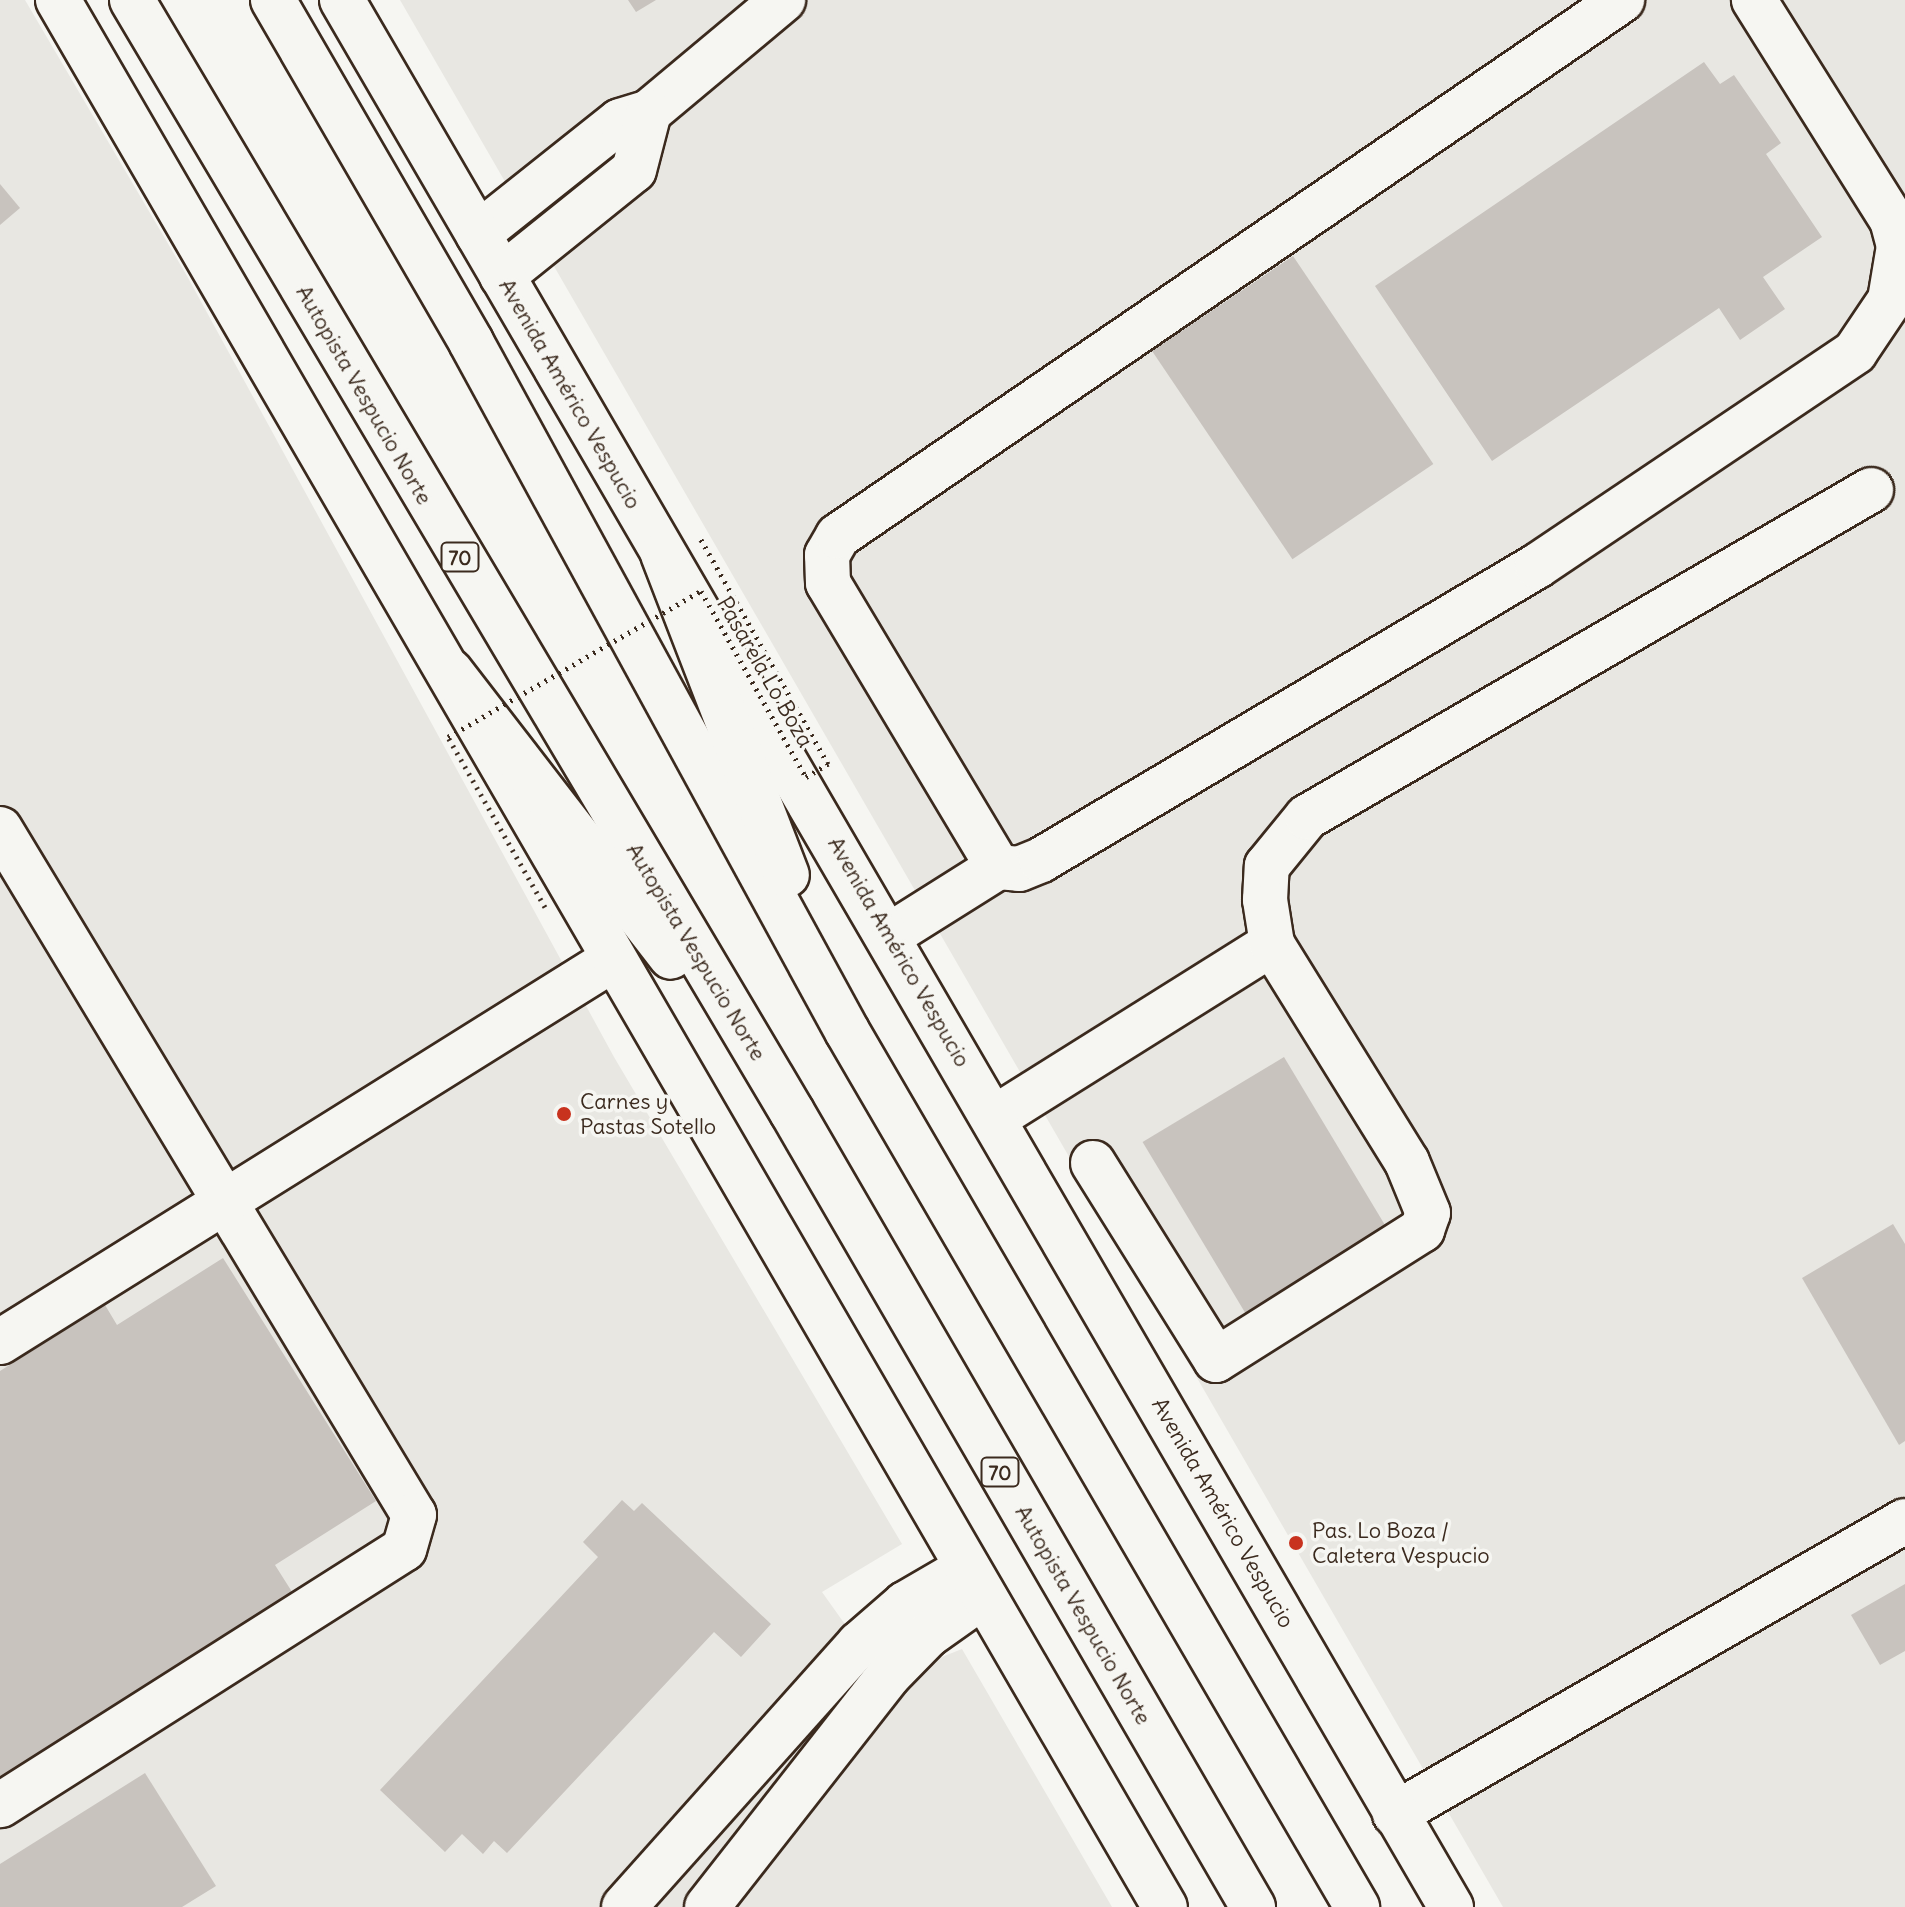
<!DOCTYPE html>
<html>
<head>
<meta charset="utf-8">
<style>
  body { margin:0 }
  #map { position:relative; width:1905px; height:1907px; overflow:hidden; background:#f6f6f2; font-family:Delius,sans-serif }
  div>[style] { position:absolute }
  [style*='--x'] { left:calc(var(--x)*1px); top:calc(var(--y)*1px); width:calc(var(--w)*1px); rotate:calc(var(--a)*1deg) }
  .built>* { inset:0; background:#e8e7e2 }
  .building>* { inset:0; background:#c8c3be; transform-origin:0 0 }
  .roads { filter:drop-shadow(2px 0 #3b2a1e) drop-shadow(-2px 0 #3b2a1e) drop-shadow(0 2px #3b2a1e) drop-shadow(0 -2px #3b2a1e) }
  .minor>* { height:44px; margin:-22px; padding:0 22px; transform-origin:22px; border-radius:22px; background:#f6f6f2 }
  .major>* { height:44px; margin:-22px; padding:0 22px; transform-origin:22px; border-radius:22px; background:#f6f6f2 }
  .highway>* { height:44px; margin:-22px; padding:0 22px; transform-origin:22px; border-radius:22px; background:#f6f6f2 }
  .path-bridge>* { height:5px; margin-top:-2.5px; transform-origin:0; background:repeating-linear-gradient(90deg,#3b2a1e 0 2px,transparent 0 8px) }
  .dots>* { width:22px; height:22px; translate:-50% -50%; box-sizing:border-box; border:4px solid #f6f6f2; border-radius:50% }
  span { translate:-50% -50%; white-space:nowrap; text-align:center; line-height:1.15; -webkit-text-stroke:7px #f6f6f2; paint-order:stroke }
  .shield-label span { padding:2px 6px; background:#f6f6f2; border:2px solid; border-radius:6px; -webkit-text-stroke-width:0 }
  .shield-label { font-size:20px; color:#3b2a1e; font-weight:700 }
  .street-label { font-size:22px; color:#3b2a1e }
  .poi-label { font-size:22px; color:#3b2a1e }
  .left { translate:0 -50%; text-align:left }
</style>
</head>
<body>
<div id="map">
  <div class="built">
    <div style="clip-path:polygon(0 0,25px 0,187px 276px,614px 1057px,902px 1544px,822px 1592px,859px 1644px,922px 1665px,962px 1649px,1112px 1907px,0 1907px)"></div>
    <div style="clip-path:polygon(400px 0,1905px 0,1905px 1907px,1503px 1907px)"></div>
  </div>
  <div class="building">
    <div style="clip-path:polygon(628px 0,656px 0,636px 12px)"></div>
    <div style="clip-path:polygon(1704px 62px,1720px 84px,1734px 75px,1781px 143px,1766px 154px,1822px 237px,1763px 277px,1785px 309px,1740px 340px,1719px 308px,1492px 461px,1375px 286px)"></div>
    <div style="clip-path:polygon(0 184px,20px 208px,0 225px)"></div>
    <div style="left:1293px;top:256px;width:251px;height:170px;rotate:56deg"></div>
    <div style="left:1284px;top:1057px;width:212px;height:165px;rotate:59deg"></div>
    <div style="clip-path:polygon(1893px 1224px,1905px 1244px,1905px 1441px,1899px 1445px,1802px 1278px)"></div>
    <div style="clip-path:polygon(223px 1258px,376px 1501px,275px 1565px,294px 1595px,0 1782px,0 1371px,105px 1305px,117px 1325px)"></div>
    <div style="clip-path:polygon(622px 1500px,634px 1511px,642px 1503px,771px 1624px,741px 1657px,714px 1632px,507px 1853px,494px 1841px,483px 1854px,462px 1834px,445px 1852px,380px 1790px,598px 1557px,583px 1542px)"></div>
    <div style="clip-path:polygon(1905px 1584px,1905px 1651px,1880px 1665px,1851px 1615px)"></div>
    <div style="clip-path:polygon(145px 1773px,216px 1886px,182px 1907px,0 1907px,0 1864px)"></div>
  </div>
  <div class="roads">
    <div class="minor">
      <div style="--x:478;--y:234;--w:181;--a:-38.5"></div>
      <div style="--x:620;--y:121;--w:30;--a:-17"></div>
      <div style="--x:649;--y:112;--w:175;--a:-39.9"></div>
      <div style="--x:502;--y:276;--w:169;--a:-38.8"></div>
      <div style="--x:634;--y:170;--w:60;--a:-75.5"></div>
      <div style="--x:0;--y:829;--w:801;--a:58.89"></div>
      <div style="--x:414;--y:1515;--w:35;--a:106"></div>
      <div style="--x:404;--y:1549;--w:478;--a:147.6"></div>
      <div style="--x:998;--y:867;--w:21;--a:5"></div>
      <div style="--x:1019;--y:869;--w:24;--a:-22"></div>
      <div style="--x:1041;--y:860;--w:577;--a:-30.66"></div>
      <div style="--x:1537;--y:566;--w:383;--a:-33.9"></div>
      <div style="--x:1855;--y:352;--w:63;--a:-56.1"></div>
      <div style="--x:1890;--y:300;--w:55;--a:-80.5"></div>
      <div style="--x:1899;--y:246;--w:27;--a:-105"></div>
      <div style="--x:1892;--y:220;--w:260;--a:-122.1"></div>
      <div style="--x:890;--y:935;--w:128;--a:-32.2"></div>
      <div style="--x:998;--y:867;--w:331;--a:-120.9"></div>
      <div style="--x:828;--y:583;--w:28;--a:-92"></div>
      <div style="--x:827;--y:555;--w:22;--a:-60"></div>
      <div style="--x:838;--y:536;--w:950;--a:-34.36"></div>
      <div style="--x:996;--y:1117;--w:326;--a:-32.1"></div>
      <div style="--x:1093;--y:1163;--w:232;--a:58"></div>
      <div style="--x:1216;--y:1360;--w:244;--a:-32.3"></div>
      <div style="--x:1422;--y:1230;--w:18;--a:-71"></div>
      <div style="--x:1428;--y:1213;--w:55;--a:-112.4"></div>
      <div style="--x:1407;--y:1162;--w:256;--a:-121.8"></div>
      <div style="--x:1272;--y:944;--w:45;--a:-99"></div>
      <div style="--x:1265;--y:900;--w:34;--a:-87"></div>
      <div style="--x:1267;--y:866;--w:63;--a:-50.8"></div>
      <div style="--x:1307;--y:817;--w:652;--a:-30.1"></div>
      <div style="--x:0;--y:1342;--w:721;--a:-31.97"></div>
      <div style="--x:1395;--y:1814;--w:588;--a:-29.88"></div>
      <div style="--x:624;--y:1907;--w:353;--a:-48.2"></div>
      <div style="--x:859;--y:1644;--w:61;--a:-41"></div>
      <div style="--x:905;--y:1604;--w:72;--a:-30.1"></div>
      <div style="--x:707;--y:1907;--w:295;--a:-51.9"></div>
      <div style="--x:889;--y:1675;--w:56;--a:-45.7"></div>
      <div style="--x:928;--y:1635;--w:67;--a:-35.3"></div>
    </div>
    <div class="major">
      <div style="--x:58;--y:0;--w:2205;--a:59.87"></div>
      <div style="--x:342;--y:0;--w:2206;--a:59.82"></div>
    </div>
    <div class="highway">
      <div style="--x:132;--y:0;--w:1293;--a:59.31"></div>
      <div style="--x:792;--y:1112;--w:919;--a:59.89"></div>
      <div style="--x:273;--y:0;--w:395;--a:59.9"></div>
      <div style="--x:471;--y:342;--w:785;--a:61.38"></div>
      <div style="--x:847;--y:1031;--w:1014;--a:59.79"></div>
      <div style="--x:663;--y:554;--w:344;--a:68.9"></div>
      <div style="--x:450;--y:671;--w:361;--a:52.3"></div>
    </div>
  </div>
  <div class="path-bridge">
    <div style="--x:545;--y:907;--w:196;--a:-119.7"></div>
    <div style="--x:448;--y:737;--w:292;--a:-30"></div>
    <div style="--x:701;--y:591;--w:214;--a:60.6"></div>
    <div style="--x:806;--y:777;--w:26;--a:-31"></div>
    <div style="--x:828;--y:764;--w:262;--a:-119.5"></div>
  </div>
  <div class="dots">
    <div style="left:564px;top:1114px;background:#c8321e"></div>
    <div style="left:1296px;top:1543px;background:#c8321e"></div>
  </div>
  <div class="shield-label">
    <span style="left:460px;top:557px">70</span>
    <span style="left:1000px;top:1472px">70</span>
  </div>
  <div class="street-label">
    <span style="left:570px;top:394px;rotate:60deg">Avenida Américo Vespucio</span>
    <span style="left:364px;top:395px;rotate:60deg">Autopista Vespucio Norte</span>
    <span style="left:765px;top:672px;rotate:60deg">Pasarela Lo Boza</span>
    <span style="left:696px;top:952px;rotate:59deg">Autopista Vespucio Norte</span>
    <span style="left:899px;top:952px;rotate:60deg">Avenida Américo Vespucio</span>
    <span style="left:1223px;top:1513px;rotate:60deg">Avenida Américo Vespucio</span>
    <span style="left:1083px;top:1615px;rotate:60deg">Autopista Vespucio Norte</span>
  </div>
  <div class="poi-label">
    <span class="left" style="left:580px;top:1114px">Carnes y<br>Pastas Sotello</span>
    <span class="left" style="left:1312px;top:1543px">Pas. Lo Boza /<br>Caletera Vespucio</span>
  </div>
</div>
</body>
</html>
